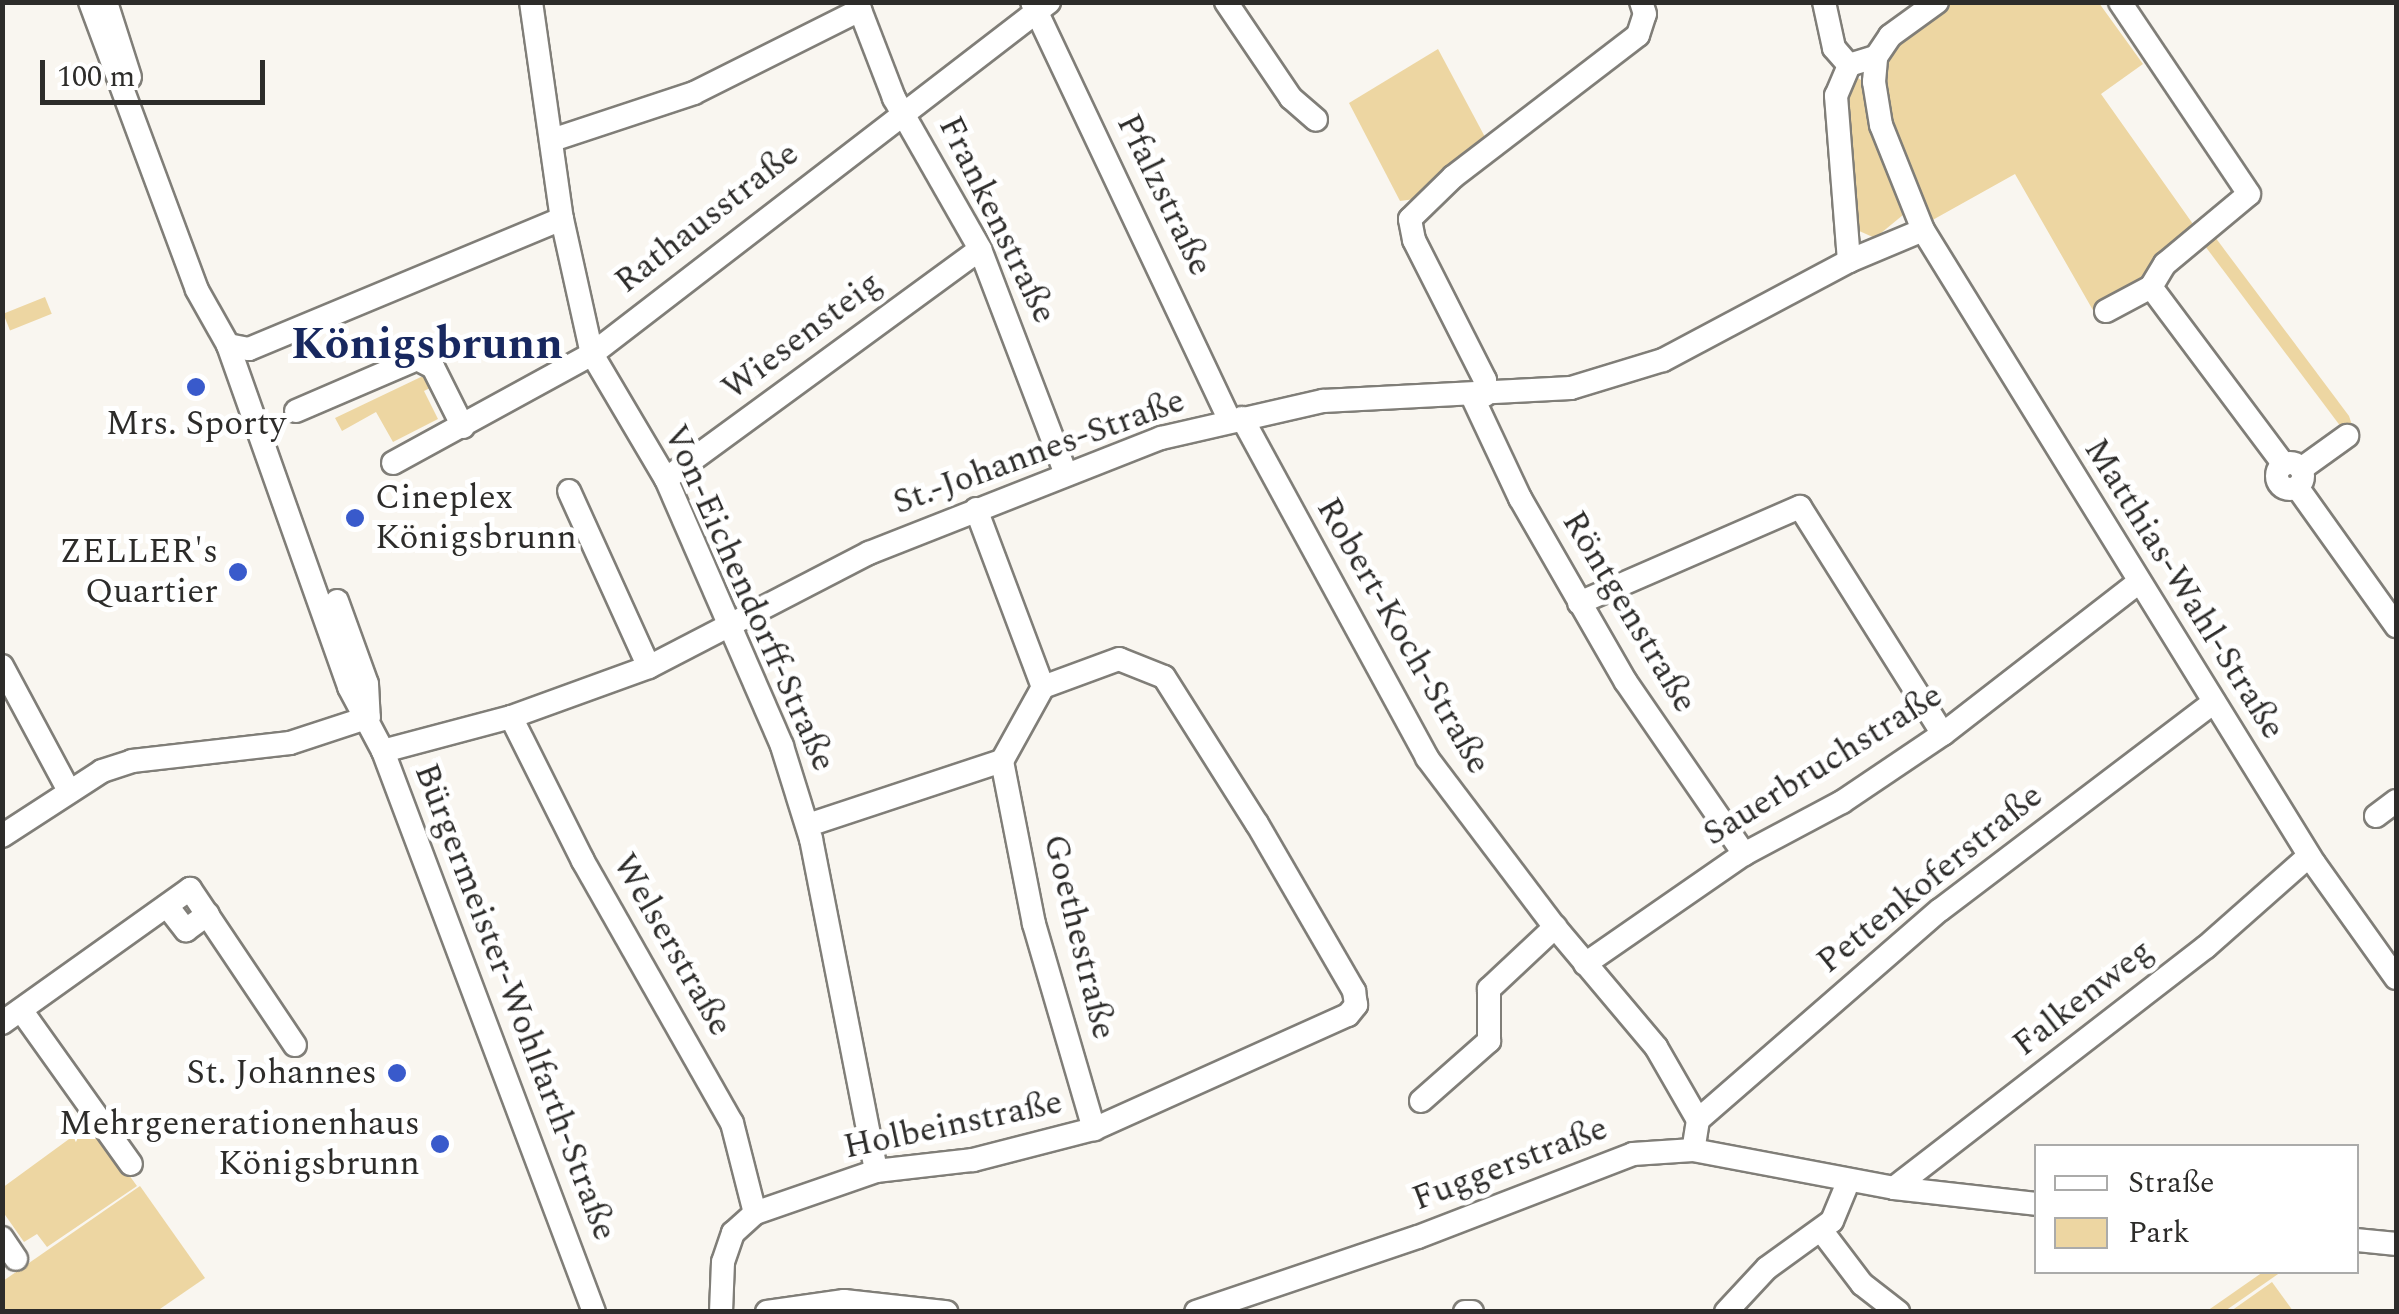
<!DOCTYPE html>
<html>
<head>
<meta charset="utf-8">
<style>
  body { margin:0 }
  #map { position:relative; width:2399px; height:1314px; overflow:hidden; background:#f9f6f0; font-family:Spectral,serif }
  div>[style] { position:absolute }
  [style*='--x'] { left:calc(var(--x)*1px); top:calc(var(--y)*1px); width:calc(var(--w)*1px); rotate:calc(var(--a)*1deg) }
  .green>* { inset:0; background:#edd6a2; transform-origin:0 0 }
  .roads { filter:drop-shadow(2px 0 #807e78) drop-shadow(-2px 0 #807e78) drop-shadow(0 2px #807e78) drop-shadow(0 -2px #807e78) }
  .minor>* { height:22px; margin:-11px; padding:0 11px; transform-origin:11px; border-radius:11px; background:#fff }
  .minor>.ring { margin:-11px; padding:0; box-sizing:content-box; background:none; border:22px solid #fff; border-radius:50% }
  .dots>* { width:28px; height:28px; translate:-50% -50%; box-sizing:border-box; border:5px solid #fff; border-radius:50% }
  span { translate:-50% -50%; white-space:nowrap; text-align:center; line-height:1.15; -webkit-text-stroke:10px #fff; paint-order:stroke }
  .street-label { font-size:35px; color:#2d2c2a }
  .poi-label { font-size:35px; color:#2d2c2a }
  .left { translate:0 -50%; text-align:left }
  .right { translate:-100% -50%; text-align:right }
  .district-label { font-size:45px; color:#18285f; font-weight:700 }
  .frame { position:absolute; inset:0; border:5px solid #2d2c2a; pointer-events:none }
  .legend { position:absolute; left:2034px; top:1144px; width:325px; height:130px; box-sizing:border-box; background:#fff; border:2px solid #ababaa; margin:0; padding:12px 18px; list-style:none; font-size:30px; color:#2d2c2a }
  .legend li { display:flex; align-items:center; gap:20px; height:50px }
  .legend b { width:50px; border:2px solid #ababaa }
  .scale { position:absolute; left:40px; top:60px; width:225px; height:45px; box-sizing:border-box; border:5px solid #2d2c2a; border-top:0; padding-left:12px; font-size:30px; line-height:35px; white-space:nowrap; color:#2d2c2a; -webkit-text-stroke:8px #fff; paint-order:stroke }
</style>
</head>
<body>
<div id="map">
  <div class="green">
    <div style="clip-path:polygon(1951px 3px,2099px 3px,2143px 64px,2101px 94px,2200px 234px,2094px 312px,2015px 174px,1929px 222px,1889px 128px,1880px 69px,1886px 53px)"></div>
    <div style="clip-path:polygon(1438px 49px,1485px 137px,1415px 199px,1400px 201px,1349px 103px)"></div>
    <div style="clip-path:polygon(1855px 76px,1867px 84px,1875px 140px,1903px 215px,1875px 238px,1857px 230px,1844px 100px)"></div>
    <div style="clip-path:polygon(2212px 233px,2349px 416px,2352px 425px,2344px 431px,2202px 242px)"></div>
    <div style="left:45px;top:297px;width:18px;height:45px;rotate:68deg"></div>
    <div style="clip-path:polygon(413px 366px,436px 385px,424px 391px,438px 419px,393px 442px,376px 412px,342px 431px,335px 418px,423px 376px)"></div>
    <div style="clip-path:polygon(91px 1123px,137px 1186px,47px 1247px,37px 1234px,24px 1242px,3px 1212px,2px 1188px)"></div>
    <div style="clip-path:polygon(140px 1186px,205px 1278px,157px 1311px,3px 1312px,3px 1281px)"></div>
    <div style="clip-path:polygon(2263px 1272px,2281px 1272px,2225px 1311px,2207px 1311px)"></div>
    <div style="clip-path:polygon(2272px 1282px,2293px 1311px,2231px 1311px)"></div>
  </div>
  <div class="roads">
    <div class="minor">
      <div style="--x:90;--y:2;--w:307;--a:69.6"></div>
      <div style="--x:197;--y:290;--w:63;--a:60.6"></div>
      <div style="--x:228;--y:345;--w:363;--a:70.5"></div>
      <div style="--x:349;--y:687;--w:72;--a:62"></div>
      <div style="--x:383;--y:751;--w:599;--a:69.39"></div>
      <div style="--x:106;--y:2;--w:79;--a:72.3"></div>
      <div style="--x:531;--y:2;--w:219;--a:81.9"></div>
      <div style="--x:562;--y:219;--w:138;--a:77.5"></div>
      <div style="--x:592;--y:354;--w:145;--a:59.4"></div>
      <div style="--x:666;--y:479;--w:291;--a:66.5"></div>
      <div style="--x:782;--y:746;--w:97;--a:72.7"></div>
      <div style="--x:811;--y:839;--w:338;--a:78.9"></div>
      <div style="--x:857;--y:2;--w:103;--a:68.9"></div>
      <div style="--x:894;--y:98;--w:174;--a:60.3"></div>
      <div style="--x:980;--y:249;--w:239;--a:69.1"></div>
      <div style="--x:1032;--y:2;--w:463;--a:64.7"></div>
      <div style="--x:1226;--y:2;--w:116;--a:55.9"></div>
      <div style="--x:1291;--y:98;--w:33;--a:41"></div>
      <div style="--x:1824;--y:2;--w:47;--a:77.7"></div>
      <div style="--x:1834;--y:48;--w:23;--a:49"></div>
      <div style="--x:555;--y:139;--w:146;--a:-18.3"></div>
      <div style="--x:694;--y:93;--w:186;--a:-26.6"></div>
      <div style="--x:1923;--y:230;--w:744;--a:58.3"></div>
      <div style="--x:2314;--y:863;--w:141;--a:54.5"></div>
      <div style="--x:1849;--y:261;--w:166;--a:-94.5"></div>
      <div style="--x:1836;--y:96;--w:34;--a:-67"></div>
      <div style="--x:1849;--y:65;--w:28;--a:-17"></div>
      <div style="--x:2151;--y:287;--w:222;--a:53.2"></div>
      <div style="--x:2106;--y:311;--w:51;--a:-28.1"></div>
      <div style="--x:2151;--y:287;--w:27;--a:-59"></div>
      <div style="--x:2165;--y:264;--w:109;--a:-39.8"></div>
      <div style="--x:2249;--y:194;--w:231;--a:-123.9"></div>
      <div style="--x:228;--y:345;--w:21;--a:11"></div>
      <div style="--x:249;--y:349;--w:339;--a:-22.6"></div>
      <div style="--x:1485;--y:395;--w:15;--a:-90"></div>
      <div style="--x:1485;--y:380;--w:157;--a:-116.9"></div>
      <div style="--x:1414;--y:240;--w:21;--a:-101"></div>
      <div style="--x:1410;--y:219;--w:60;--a:-44.3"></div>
      <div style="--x:1453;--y:177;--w:233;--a:-37.5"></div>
      <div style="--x:1638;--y:35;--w:22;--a:-72"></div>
      <div style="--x:1645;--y:14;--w:13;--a:-108"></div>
      <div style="--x:1472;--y:396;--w:113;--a:64.8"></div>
      <div style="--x:1520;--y:498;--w:212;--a:60.1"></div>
      <div style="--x:1626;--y:682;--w:209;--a:55.5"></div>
      <div style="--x:296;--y:411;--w:132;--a:-23.3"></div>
      <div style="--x:417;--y:359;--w:18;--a:27"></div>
      <div style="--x:433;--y:367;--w:67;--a:63.4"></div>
      <div style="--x:1242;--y:418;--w:387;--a:61.4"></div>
      <div style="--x:1427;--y:758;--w:212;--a:52.9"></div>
      <div style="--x:1555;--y:927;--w:157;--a:49.9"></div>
      <div style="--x:1656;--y:1047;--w:84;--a:60.1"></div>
      <div style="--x:1698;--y:1120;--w:30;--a:99"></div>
      <div style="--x:393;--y:463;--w:227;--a:-28.7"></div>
      <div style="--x:592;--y:354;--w:577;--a:-37.6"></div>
      <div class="ring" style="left:2277px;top:463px;width:4px;height:4px"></div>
      <div style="--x:2301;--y:469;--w:57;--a:-35.7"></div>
      <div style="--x:666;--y:479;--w:389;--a:-36.2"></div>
      <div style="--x:2297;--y:487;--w:171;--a:54.5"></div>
      <div style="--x:569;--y:491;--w:193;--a:65.6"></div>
      <div style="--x:976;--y:509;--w:190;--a:69.4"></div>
      <div style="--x:1043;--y:687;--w:85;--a:119"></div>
      <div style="--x:337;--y:601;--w:88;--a:70.1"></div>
      <div style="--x:367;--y:684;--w:33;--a:87"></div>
      <div style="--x:1579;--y:603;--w:241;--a:-23.5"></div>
      <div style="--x:1800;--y:507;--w:268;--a:57.8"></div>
      <div style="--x:2;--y:666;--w:142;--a:61.8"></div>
      <div style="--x:511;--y:717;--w:161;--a:63.4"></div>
      <div style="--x:583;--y:861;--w:301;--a:60.4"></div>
      <div style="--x:732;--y:1123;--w:93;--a:75.7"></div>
      <div style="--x:383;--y:751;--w:132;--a:-14.9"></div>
      <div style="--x:511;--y:717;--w:147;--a:-19.9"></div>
      <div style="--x:649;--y:667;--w:248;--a:-27.4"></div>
      <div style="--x:869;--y:553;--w:314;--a:-21.5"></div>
      <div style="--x:1161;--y:438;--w:166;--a:-12.9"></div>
      <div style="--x:1323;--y:401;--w:248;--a:-3"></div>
      <div style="--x:1571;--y:388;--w:96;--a:-16.9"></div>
      <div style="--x:1663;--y:360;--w:211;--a:-28"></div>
      <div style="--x:1849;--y:261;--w:80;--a:-22.7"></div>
      <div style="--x:1923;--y:230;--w:113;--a:-111.8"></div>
      <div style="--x:1881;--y:125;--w:44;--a:-99.2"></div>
      <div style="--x:1874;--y:82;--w:25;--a:-85"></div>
      <div style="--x:1876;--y:57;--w:25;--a:-56"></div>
      <div style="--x:1890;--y:36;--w:58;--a:-35.9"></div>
      <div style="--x:1002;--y:761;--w:166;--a:78.9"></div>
      <div style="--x:1034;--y:924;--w:214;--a:73.7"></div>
      <div style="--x:2376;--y:816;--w:25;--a:-37"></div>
      <div style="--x:808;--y:825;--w:204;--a:-18.3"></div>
      <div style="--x:2;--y:836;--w:119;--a:-33"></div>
      <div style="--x:102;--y:771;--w:32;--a:-18"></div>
      <div style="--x:132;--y:761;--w:159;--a:-6.5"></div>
      <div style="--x:290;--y:743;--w:83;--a:-18.2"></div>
      <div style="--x:167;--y:906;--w:31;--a:52"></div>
      <div style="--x:186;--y:930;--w:27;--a:-36"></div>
      <div style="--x:1585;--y:964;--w:193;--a:-34.7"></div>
      <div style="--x:1744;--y:854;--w:111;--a:-28"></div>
      <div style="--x:1842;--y:802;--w:122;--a:-34"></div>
      <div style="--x:1943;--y:734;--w:248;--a:-37.8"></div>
      <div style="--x:21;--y:1010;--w:189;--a:54.5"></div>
      <div style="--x:2;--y:1023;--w:231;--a:-35.5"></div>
      <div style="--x:190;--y:889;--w:188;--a:56.1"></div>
      <div style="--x:1421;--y:1101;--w:91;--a:-41.4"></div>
      <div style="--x:1489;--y:1041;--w:52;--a:-90"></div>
      <div style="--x:1489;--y:989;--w:91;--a:-43.2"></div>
      <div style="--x:1698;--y:1120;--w:320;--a:-41"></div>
      <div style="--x:1940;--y:910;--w:344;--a:-37.2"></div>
      <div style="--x:1894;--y:1188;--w:394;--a:-37.7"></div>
      <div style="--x:2206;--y:947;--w:137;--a:-41.5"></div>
      <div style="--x:1821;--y:1230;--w:68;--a:52.8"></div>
      <div style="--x:1862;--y:1284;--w:46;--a:37.9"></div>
      <div style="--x:2;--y:1238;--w:25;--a:56"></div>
      <div style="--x:2356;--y:1240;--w:40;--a:5.7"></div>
      <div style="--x:721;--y:1312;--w:50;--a:-87.7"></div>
      <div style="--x:723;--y:1262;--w:31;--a:-71"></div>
      <div style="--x:733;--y:1233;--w:30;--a:-42"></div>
      <div style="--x:755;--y:1213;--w:128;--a:-19.1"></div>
      <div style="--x:876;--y:1171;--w:98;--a:-6.5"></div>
      <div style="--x:973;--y:1160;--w:125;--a:-14.4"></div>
      <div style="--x:1094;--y:1129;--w:278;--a:-24.2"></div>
      <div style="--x:1348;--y:1015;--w:13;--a:-51"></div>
      <div style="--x:1356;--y:1005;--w:14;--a:-98"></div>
      <div style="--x:1354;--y:991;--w:193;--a:-120.1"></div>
      <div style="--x:1257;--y:824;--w:174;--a:-122.3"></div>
      <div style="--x:1164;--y:677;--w:48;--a:-158.2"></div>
      <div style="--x:1119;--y:659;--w:81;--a:159.8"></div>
      <div style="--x:767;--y:1312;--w:78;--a:-8.1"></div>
      <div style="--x:844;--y:1301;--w:103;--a:6.2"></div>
      <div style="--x:1196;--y:1312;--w:234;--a:-18.7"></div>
      <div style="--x:1418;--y:1237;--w:230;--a:-21.1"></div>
      <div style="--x:1633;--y:1154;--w:60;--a:-3.8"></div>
      <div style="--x:1693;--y:1150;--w:205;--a:10.7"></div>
      <div style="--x:1894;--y:1188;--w:143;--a:6.4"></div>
      <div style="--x:1465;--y:1312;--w:7;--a:0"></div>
      <div style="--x:1726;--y:1312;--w:60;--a:-47"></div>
      <div style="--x:1767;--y:1268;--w:80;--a:-35.9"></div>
      <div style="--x:1832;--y:1221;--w:44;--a:-67.5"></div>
    </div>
  </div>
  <div class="dots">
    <div style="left:196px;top:387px;background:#395acb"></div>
    <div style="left:355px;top:518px;background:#395acb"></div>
    <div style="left:238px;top:572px;background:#395acb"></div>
    <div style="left:397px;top:1073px;background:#395acb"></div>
    <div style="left:440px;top:1144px;background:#395acb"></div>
  </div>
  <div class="street-label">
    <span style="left:1164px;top:195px;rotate:64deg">Pfalzstraße</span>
    <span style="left:707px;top:218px;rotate:-38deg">Rathausstraße</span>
    <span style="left:997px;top:220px;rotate:64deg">Frankenstraße</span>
    <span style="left:802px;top:336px;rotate:-37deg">Wiesensteig</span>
    <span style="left:1039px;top:452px;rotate:-20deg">St.-Johannes-Straße</span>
    <span style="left:2184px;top:589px;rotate:58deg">Matthias-Wahl-Straße</span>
    <span style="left:749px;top:598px;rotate:66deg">Von-Eichendorff-Straße</span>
    <span style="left:1629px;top:612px;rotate:59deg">Röntgenstraße</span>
    <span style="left:1403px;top:636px;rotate:60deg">Robert-Koch-Straße</span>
    <span style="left:1823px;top:765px;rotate:-32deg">Sauerbruchstraße</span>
    <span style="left:1930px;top:879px;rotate:-39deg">Pettenkoferstraße</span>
    <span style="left:1079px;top:937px;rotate:76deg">Goethestraße</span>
    <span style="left:672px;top:945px;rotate:60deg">Welserstraße</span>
    <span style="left:2083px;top:998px;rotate:-38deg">Falkenweg</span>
    <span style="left:515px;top:1002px;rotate:69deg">Bürgermeister-Wohlfarth-Straße</span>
    <span style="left:953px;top:1125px;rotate:-12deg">Holbeinstraße</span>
    <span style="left:1510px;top:1164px;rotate:-21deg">Fuggerstraße</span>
  </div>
  <div class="poi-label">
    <span style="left:196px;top:424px">Mrs. Sporty</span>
    <span class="left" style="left:375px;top:518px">Cineplex<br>Königsbrunn</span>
    <span class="right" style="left:218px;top:572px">ZELLER's<br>Quartier</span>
    <span class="right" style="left:377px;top:1073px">St. Johannes</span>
    <span class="right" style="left:420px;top:1144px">Mehrgenerationenhaus<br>Königsbrunn</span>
  </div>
  <div class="district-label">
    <span style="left:427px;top:345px">Königsbrunn</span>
  </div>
  <div class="frame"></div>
  <ul class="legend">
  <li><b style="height:12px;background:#fff"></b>Straße</li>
  <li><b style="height:28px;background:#edd6a2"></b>Park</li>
  </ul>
  <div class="scale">100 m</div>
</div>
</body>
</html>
